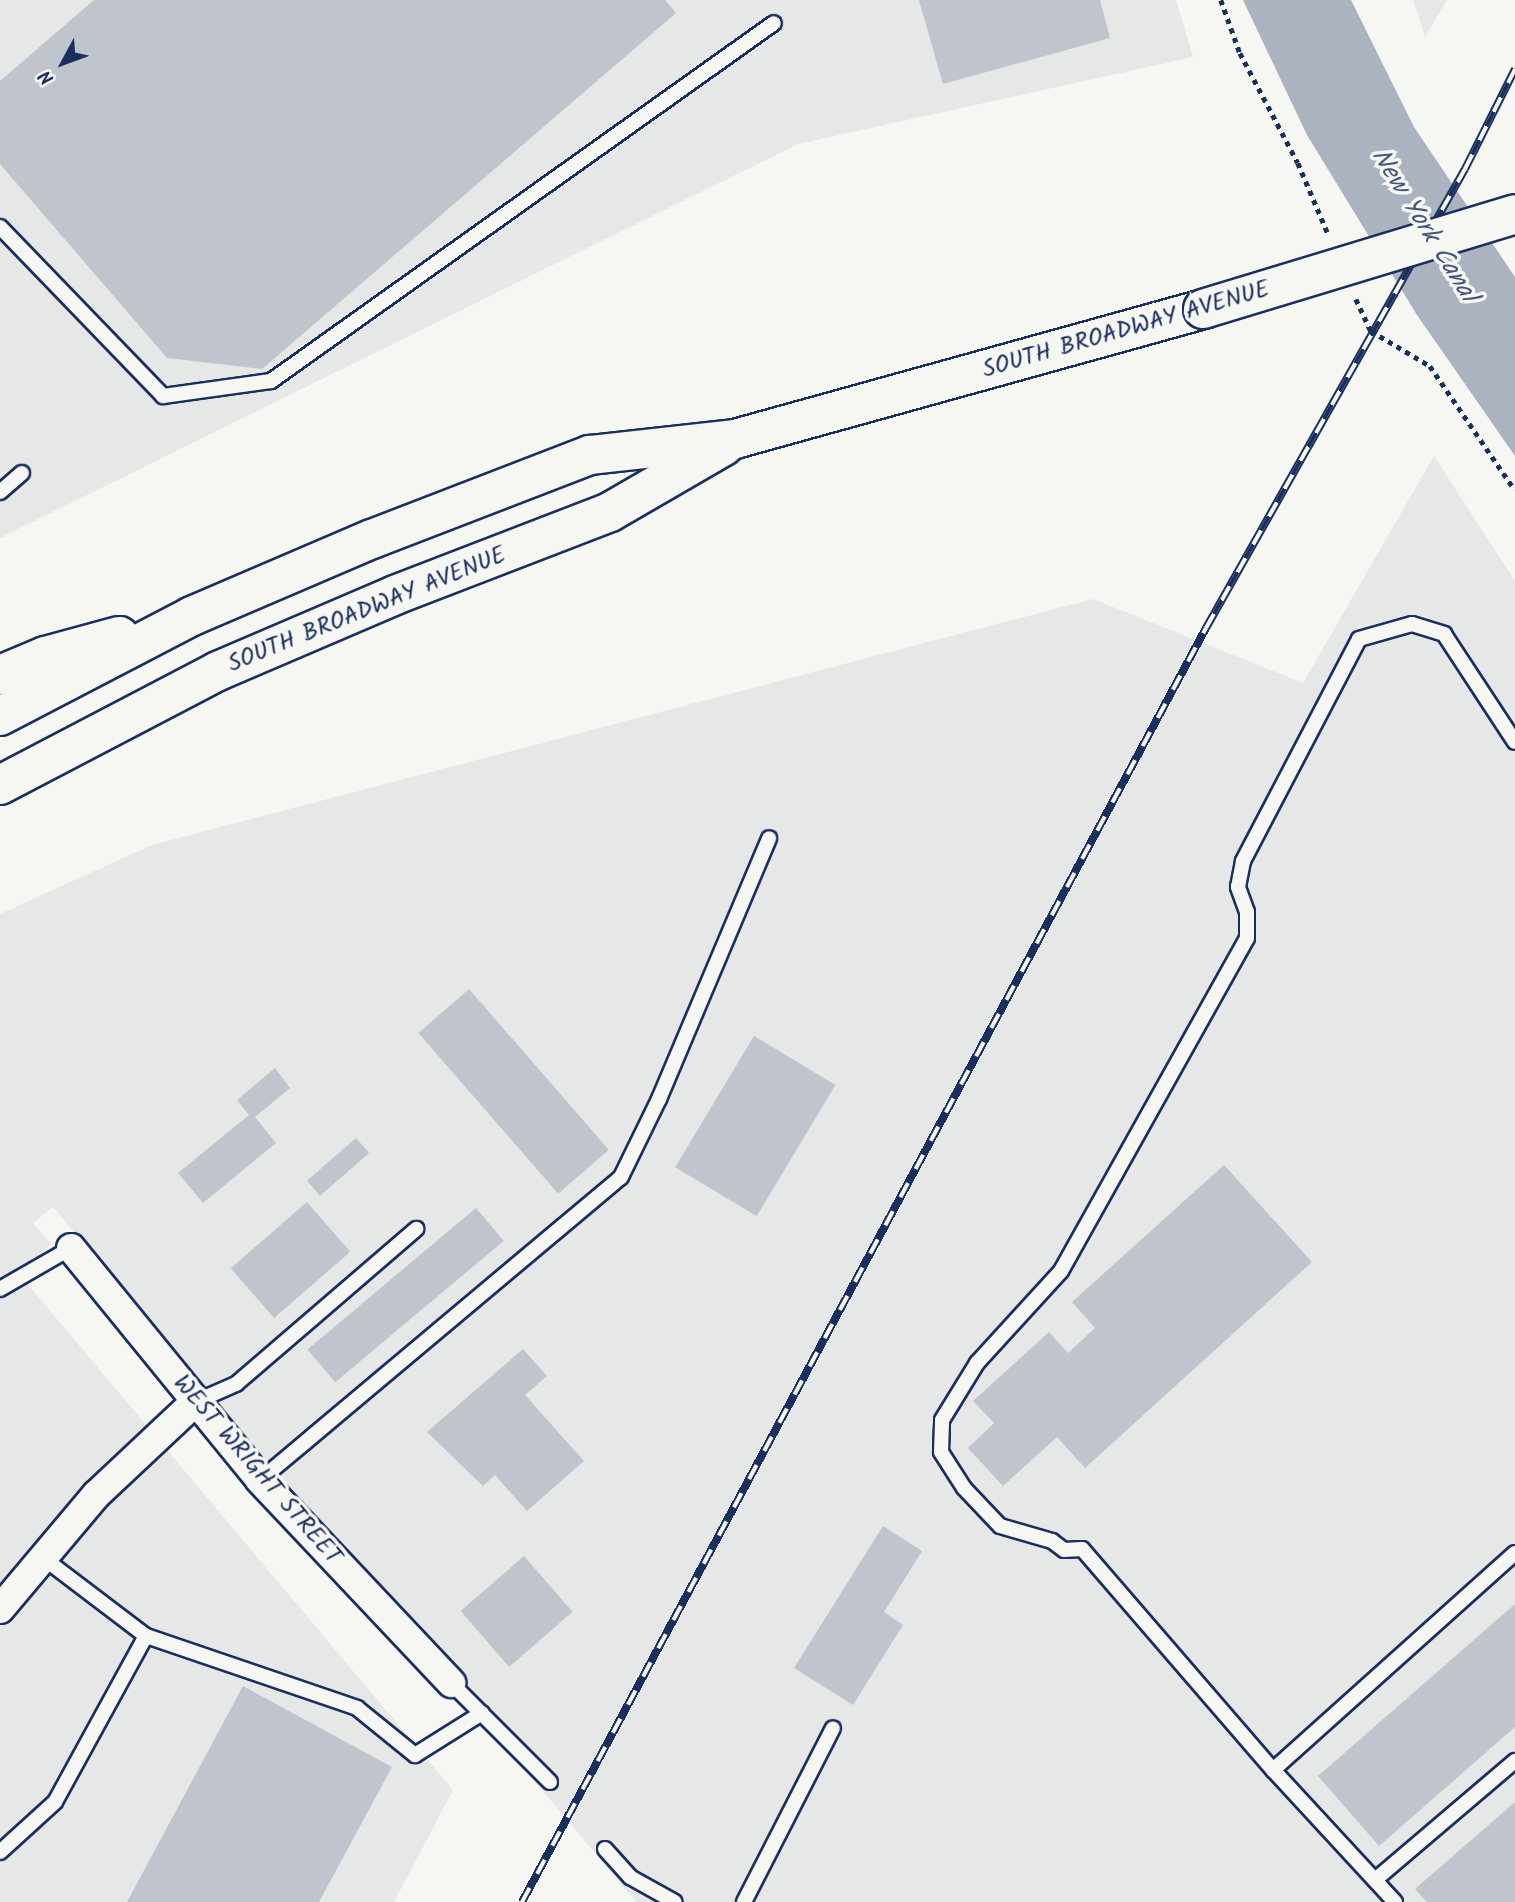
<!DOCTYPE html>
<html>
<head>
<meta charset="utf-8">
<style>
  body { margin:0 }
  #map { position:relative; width:1515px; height:1902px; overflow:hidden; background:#f6f6f2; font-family:Kalam,sans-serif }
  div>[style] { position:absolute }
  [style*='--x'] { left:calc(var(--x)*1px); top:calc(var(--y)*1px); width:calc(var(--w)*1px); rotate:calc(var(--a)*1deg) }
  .built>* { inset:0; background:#e6e7e7 }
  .water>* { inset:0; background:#abb2c0 }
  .building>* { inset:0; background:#c0c4cd; transform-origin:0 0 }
  .path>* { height:4.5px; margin-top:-2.25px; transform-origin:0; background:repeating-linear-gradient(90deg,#1b2f5e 0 5px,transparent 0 10px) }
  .roads { filter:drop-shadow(2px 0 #1b2f5e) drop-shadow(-2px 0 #1b2f5e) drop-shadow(0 2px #1b2f5e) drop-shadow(0 -2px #1b2f5e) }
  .lane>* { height:14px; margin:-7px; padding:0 7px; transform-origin:7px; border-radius:7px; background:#f6f6f2 }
  .street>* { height:28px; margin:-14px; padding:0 14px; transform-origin:14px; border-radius:14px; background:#f6f6f2 }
  .primary>* { height:38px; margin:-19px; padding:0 19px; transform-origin:19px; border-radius:19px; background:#f6f6f2 }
  .rail>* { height:8px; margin-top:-4px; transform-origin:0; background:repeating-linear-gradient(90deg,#f6f6f2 0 16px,#1b2f5e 0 32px); box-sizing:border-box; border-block:2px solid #1b2f5e }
  .bridges { filter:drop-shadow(2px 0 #1b2f5e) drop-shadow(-2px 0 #1b2f5e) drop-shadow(0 2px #1b2f5e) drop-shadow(0 -2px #1b2f5e) }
  .primary-bridge>* { height:38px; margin:-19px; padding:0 19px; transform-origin:19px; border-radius:19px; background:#f6f6f2 }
  span { translate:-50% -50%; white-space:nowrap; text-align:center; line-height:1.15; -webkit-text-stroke:7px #f6f6f2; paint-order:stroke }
  .street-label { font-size:24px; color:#1b2f5e }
  .water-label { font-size:26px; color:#46567b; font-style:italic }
  .north { position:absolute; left:28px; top:28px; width:70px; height:70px; -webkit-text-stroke:5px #f6f6f2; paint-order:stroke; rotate:229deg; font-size:19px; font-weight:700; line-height:28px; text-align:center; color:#1b2f5e }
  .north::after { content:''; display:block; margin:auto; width:24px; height:32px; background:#1b2f5e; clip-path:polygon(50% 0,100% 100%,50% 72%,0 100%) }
</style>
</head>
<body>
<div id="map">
  <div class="built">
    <div style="clip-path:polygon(0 0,1176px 0,1193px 57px,798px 144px,0 538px)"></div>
    <div style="clip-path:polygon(1413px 0,1447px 0,1425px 37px)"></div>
    <div style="clip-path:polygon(1434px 456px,1515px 581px,1515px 1902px,636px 1902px,53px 1207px,33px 1223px,51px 1244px,20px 1275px,453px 1790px,394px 1902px,0 1902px,0 914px,152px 845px,1093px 599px,1303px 683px)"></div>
  </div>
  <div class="water">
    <div style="clip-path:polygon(1243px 0,1351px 0,1414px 127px,1515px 277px,1515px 456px,1417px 315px,1307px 135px)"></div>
  </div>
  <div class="building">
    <div style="clip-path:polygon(94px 0,665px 0,676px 13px,262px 369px,167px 358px,0 164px,0 81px)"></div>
    <div style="clip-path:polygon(919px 0,1100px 0,1110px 38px,943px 84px)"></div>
    <div style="left:469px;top:989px;width:213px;height:67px;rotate:49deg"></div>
    <div style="left:754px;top:1036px;width:95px;height:153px;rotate:31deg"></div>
    <div style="clip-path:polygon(275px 1068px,290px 1088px,255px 1117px,276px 1143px,203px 1203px,178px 1173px,249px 1115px,237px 1100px)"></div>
    <div style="left:356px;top:1138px;width:20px;height:65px;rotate:49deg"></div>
    <div style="clip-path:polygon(1224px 1165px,1312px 1262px,1085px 1468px,1057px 1437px,1003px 1486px,968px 1448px,994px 1423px,973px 1401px,1049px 1332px,1068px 1353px,1095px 1328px,1072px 1302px)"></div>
    <div style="left:307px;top:1202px;width:66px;height:101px;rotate:49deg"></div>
    <div style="left:476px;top:1208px;width:43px;height:220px;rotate:50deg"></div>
    <div style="clip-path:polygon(523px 1349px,547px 1376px,525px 1395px,584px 1461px,527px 1511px,495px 1475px,483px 1486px,427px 1432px)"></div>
    <div style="clip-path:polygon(883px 1526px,922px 1551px,884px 1612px,903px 1625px,853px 1705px,794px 1668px)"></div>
    <div style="left:524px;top:1556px;width:74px;height:84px;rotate:49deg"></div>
    <div style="clip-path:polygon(1515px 1604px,1515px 1727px,1379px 1846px,1318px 1776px)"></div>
    <div style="clip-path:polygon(243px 1686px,392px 1767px,319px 1902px,127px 1902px)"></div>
    <div style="clip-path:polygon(1515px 1802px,1515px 1902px,1427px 1902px,1415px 1889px)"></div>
  </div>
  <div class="path">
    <div style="--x:1221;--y:0;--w:56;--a:70.3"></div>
    <div style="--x:1240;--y:53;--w:124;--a:62.2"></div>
    <div style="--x:1298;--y:163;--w:79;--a:67"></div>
    <div style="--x:1356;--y:299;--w:35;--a:65"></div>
    <div style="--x:1371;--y:331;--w:69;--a:30.7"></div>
    <div style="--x:1430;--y:366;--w:150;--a:55.6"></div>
  </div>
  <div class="roads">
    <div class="lane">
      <div style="--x:0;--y:227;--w:235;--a:46"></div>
      <div style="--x:163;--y:396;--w:109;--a:-7.9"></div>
      <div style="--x:271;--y:381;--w:617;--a:-35.44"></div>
      <div style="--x:0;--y:492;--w:29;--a:-41"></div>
      <div style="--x:0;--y:1289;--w:82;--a:-30"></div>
      <div style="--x:195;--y:1402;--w:45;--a:-23.7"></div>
      <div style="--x:236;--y:1384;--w:238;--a:-40.7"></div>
      <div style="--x:260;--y:1480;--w:471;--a:-40"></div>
      <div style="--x:621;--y:1177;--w:87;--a:-64"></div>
      <div style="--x:659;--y:1099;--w:283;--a:-67.1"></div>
      <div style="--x:146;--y:1636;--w:223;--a:18.8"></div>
      <div style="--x:357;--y:1708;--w:75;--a:39"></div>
      <div style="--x:415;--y:1755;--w:79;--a:-32.1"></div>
      <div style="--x:451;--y:1683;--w:140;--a:45"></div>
      <div style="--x:1273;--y:1770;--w:292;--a:-130.8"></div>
      <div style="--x:1082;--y:1549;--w:18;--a:177"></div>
      <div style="--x:1064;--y:1550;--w:15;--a:-143"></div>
      <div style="--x:1052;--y:1541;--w:54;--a:-163.9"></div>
      <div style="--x:1000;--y:1526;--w:52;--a:-133.5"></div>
      <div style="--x:964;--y:1488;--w:43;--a:-122.6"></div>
      <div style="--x:941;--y:1452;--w:32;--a:-88"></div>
      <div style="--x:942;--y:1420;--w:67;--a:-58.4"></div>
      <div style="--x:977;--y:1363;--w:125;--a:-47.6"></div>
      <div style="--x:1061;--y:1271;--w:381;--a:-60.8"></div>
      <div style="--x:1247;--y:938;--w:26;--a:-90"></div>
      <div style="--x:1247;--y:912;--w:27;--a:-110"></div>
      <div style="--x:1238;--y:887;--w:26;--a:-79"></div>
      <div style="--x:1243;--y:861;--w:250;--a:-62.4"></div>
      <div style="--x:1359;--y:639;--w:55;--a:-15.8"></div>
      <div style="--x:1412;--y:624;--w:34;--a:17"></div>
      <div style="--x:1444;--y:634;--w:129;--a:56.7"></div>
      <div style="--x:605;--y:1849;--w:38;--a:48"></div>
      <div style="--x:630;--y:1877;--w:51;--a:29.1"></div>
      <div style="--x:0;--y:1852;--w:74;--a:-42.3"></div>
      <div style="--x:55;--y:1802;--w:189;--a:-61.3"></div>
      <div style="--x:146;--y:1636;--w:131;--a:-142.8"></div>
      <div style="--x:1375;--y:1880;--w:184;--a:-40.4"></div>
      <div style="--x:744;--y:1902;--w:195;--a:-62.9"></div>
      <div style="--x:1395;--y:1902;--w:180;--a:-132.7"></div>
      <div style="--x:1273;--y:1770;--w:325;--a:-41.9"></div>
    </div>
    <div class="street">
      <div style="--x:71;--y:1248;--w:299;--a:50.8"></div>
      <div style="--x:260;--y:1480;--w:279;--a:46.7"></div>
      <div style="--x:0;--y:1609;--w:150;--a:-49.9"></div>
      <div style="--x:97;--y:1494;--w:134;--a:-43.2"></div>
    </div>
    <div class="primary">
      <div style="--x:0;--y:675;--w:49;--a:-22.9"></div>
      <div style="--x:45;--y:656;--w:77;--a:-15.1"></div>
      <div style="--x:0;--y:716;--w:216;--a:-27.5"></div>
      <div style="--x:192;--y:616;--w:196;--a:-23.2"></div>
      <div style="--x:372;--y:539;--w:234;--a:-21.1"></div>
      <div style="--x:590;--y:455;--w:146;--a:-6.3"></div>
      <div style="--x:735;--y:439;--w:486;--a:-15.5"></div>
      <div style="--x:0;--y:785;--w:246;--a:-27.6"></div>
      <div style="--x:218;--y:671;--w:193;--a:-23.2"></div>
      <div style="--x:395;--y:595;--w:230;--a:-21.1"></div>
      <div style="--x:610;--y:512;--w:132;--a:-30.1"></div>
    </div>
  </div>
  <div class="rail">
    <div style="--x:522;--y:1902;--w:1446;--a:-61.77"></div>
    <div style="--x:1206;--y:628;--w:527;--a:-60.57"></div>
    <div style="--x:1465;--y:169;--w:112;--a:-63.4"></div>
  </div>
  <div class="bridges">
    <div class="primary-bridge">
      <div style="--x:1203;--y:309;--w:326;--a:-16.9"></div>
    </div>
  </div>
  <div class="street-label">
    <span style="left:1126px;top:330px;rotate:-16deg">SOUTH BROADWAY AVENUE</span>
    <span style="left:367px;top:610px;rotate:-22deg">SOUTH BROADWAY AVENUE</span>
    <span style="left:257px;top:1470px;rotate:49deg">WEST WRIGHT STREET</span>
  </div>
  <div class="water-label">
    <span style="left:1423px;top:226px;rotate:58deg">New York Canal</span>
  </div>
  <div class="north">N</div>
</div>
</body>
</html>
